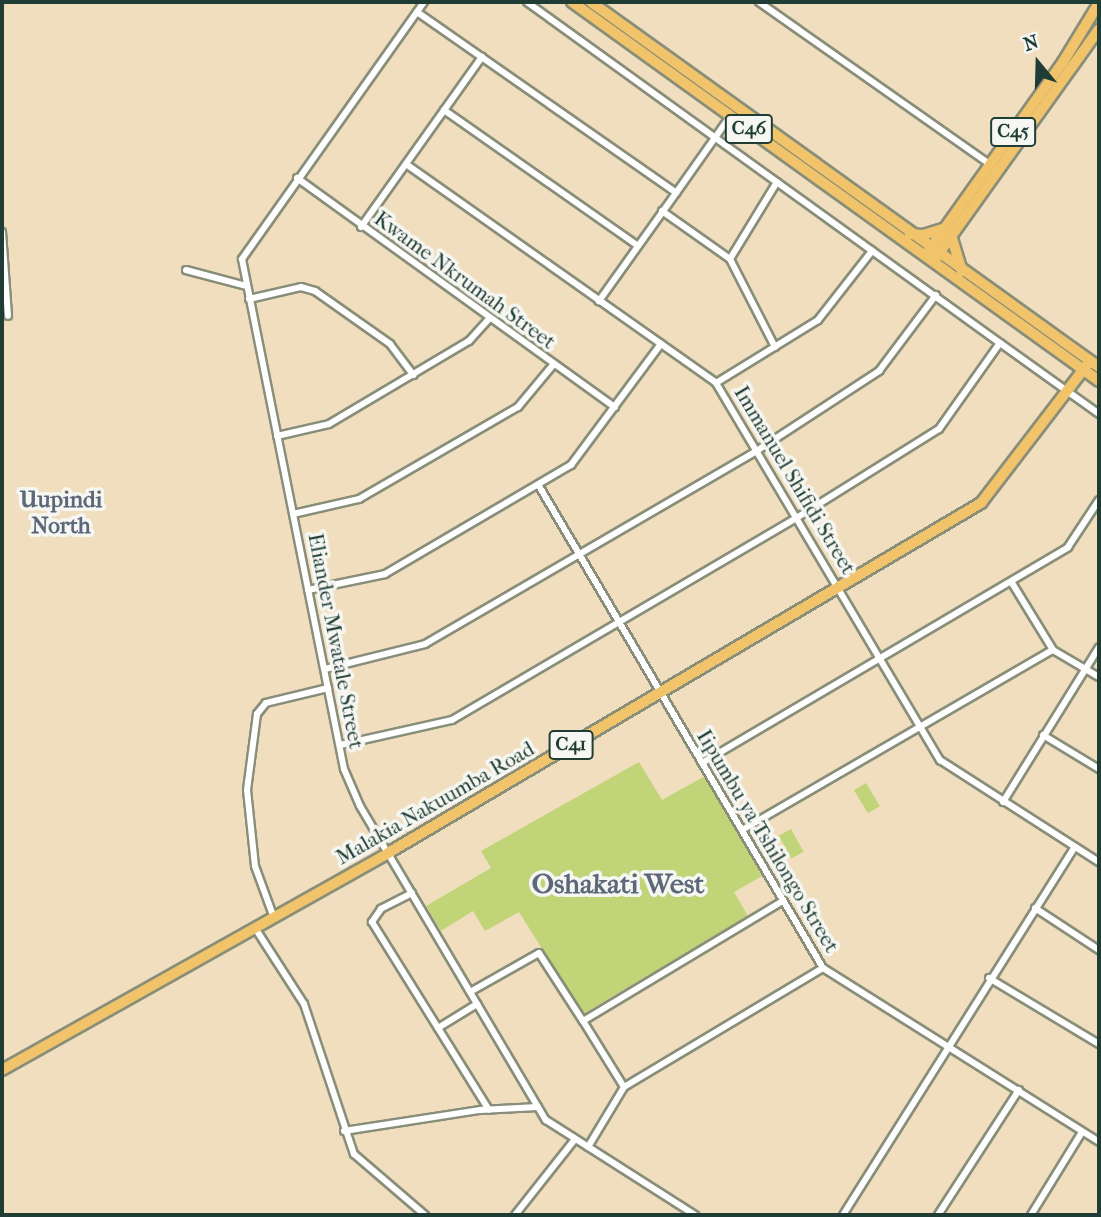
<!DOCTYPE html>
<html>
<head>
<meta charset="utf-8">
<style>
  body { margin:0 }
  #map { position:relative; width:1101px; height:1217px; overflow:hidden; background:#f0debe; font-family:"IM FELL French Canon",serif }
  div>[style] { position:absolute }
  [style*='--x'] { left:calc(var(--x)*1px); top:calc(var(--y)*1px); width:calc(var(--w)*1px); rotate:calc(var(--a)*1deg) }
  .green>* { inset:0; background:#c1d477; transform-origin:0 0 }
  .roads { filter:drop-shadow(2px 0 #888e79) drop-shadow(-2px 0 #888e79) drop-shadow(0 2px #888e79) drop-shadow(0 -2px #888e79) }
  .minor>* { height:6px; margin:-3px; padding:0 3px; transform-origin:3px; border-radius:3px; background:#fff }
  .primary>* { height:10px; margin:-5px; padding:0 5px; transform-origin:5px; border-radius:5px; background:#f1c36a }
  span { translate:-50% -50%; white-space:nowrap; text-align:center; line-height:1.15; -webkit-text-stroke:7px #f6f6f2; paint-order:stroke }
  .shield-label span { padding:2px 5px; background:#f6f6f2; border:2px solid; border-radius:5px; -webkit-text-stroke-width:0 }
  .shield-label { font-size:19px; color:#1f3d34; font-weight:700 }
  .street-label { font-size:21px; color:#1f3d34 }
  .neighbourhood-label { font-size:23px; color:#5b6879; font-weight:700 }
  .district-label { font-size:28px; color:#5b6879; font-weight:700 }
  .frame { position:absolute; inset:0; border:4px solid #1f3d34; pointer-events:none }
  .north { position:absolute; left:1003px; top:28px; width:70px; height:70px; -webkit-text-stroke:5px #f6f6f2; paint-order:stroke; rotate:341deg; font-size:19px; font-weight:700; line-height:28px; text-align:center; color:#1f3d34 }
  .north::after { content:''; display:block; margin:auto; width:24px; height:32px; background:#1f3d34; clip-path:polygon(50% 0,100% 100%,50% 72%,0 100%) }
</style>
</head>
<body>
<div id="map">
  <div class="green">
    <div style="clip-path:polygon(639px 762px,662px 800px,705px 776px,762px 876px,734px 892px,748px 916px,583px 1014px,519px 912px,485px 931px,473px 911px,441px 931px,426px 906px,491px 868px,481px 851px)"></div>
    <div style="left:866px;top:783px;width:27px;height:14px;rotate:59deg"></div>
    <div style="left:791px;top:829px;width:26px;height:14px;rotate:61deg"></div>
  </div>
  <div class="roads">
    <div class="minor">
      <div style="--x:424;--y:2;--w:315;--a:125.3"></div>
      <div style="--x:242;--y:259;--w:520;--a:78.69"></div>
      <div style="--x:344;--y:769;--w:40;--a:66.6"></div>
      <div style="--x:360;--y:806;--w:365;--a:59.4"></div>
      <div style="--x:546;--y:1120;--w:177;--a:32.5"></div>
      <div style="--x:527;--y:2;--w:583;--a:35.79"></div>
      <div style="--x:759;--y:2;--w:285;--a:35.1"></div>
      <div style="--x:417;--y:12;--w:316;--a:34.9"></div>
      <div style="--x:676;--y:193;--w:133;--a:125.5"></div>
      <div style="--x:444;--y:110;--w:236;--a:35"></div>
      <div style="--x:406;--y:164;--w:380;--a:35.2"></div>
      <div style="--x:716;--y:383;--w:439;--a:59.3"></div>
      <div style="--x:940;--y:760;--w:189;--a:32.7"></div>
      <div style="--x:297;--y:178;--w:392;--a:35.8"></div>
      <div style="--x:676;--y:193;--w:95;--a:-54.8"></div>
      <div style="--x:662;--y:211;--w:83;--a:35.2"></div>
      <div style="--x:361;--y:227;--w:209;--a:-54.6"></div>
      <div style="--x:2;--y:232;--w:84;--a:85.9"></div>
      <div style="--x:186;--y:270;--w:62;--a:14.9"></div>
      <div style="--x:249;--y:299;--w:53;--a:-13"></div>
      <div style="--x:301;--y:287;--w:15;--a:16"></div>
      <div style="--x:315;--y:291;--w:92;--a:35.2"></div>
      <div style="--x:390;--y:344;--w:39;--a:53"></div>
      <div style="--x:775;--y:347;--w:99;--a:-117.1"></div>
      <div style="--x:730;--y:259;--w:90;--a:-58.6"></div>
      <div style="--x:716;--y:383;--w:120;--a:-31.7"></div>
      <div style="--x:818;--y:320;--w:88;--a:-52"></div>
      <div style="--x:277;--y:436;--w:53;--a:-13"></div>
      <div style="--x:329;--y:424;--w:163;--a:-30.7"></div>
      <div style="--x:469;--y:341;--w:30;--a:-48"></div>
      <div style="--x:539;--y:486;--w:559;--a:59.49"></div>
      <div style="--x:823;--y:968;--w:326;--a:32.2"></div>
      <div style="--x:293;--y:514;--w:68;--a:-12.8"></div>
      <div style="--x:359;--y:499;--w:184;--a:-30.1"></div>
      <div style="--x:518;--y:407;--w:55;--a:-50.2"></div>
      <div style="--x:1012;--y:583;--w:79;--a:58.5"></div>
      <div style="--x:308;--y:590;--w:79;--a:-11.7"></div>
      <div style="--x:385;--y:574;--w:216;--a:-30.4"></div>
      <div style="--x:571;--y:465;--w:151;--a:-53.4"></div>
      <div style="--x:325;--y:669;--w:103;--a:-14"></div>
      <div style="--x:425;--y:644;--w:385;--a:-30.2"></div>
      <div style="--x:758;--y:450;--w:145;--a:-33.1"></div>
      <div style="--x:879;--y:371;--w:95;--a:-53.1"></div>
      <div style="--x:1043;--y:735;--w:66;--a:31.3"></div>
      <div style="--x:340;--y:745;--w:115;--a:-12.6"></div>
      <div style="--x:452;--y:720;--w:401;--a:-30.4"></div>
      <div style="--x:798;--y:517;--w:166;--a:-32"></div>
      <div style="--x:939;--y:429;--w:105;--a:-54.7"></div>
      <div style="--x:1000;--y:343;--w:122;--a:35.6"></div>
      <div style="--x:702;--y:763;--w:425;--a:-30.5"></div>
      <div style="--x:1068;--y:547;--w:56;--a:-56.6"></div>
      <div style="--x:1003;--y:802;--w:182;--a:-58.2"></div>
      <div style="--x:742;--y:830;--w:359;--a:-30.1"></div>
      <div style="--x:1053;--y:650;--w:53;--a:30.4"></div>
      <div style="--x:412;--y:893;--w:35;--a:153"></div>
      <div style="--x:381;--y:909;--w:16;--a:125"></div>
      <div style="--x:372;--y:922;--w:221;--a:58.1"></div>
      <div style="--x:1035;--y:908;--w:77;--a:33.3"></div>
      <div style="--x:274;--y:918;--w:55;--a:-110.1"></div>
      <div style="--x:255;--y:866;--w:76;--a:-96"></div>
      <div style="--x:247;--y:790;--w:77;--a:-82.5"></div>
      <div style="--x:257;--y:714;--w:14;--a:-51"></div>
      <div style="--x:266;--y:703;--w:64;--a:-13.6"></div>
      <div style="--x:255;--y:928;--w:90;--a:57.2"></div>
      <div style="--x:304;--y:1004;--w:158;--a:71.6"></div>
      <div style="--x:354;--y:1154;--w:94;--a:40.7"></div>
      <div style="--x:989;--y:978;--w:128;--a:31"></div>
      <div style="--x:470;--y:992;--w:79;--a:-29.5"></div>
      <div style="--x:539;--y:953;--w:81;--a:57.1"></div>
      <div style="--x:438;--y:1028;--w:46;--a:-31.6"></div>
      <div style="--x:624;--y:1087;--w:78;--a:-121.8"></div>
      <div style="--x:583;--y:1021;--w:233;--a:-31"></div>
      <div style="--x:344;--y:1131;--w:138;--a:-8.8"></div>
      <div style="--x:480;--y:1110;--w:58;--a:-3"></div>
      <div style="--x:588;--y:1147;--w:70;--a:-59"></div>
      <div style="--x:624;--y:1087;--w:232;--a:-30.9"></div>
      <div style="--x:515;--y:1215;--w:97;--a:-51.7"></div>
      <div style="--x:843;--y:1215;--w:435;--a:-57.8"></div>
      <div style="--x:938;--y:1215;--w:149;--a:-57.1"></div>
      <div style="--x:1031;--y:1215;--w:97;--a:-58.4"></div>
    </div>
    <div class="primary">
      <div style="--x:572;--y:2;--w:649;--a:35.72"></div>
      <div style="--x:591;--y:2;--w:626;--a:35.7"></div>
      <div style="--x:910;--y:234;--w:13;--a:4"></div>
      <div style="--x:923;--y:235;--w:21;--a:-17"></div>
      <div style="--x:951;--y:235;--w:38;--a:73"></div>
      <div style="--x:928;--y:252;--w:233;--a:-54.6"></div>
      <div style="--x:1063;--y:62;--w:69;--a:-58.6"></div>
      <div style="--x:935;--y:259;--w:282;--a:-54.5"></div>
      <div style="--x:2;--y:1070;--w:443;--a:-29.3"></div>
      <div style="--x:388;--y:853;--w:689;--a:-30.55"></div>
      <div style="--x:981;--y:503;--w:179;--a:-52.5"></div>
    </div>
  </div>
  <div class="shield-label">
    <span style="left:749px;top:129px">C46</span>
    <span style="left:1013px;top:132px">C45</span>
    <span style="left:571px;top:745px">C41</span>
  </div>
  <div class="street-label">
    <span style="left:465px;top:280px;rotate:36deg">Kwame Nkrumah Street</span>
    <span style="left:795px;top:480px;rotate:59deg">Immanuel Shifidi Street</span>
    <span style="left:336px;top:641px;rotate:79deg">Eliander Mwatale Street</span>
    <span style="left:435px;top:803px;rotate:-30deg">Malakia Nakuumba Road</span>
    <span style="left:768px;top:841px;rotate:59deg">Iipumbu ya Tshilongo Street</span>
  </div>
  <div class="neighbourhood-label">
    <span style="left:61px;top:513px">Uupindi<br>North</span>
  </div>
  <div class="district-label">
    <span style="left:618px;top:884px">Oshakati West</span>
  </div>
  <div class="frame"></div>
  <div class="north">N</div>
</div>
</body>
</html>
